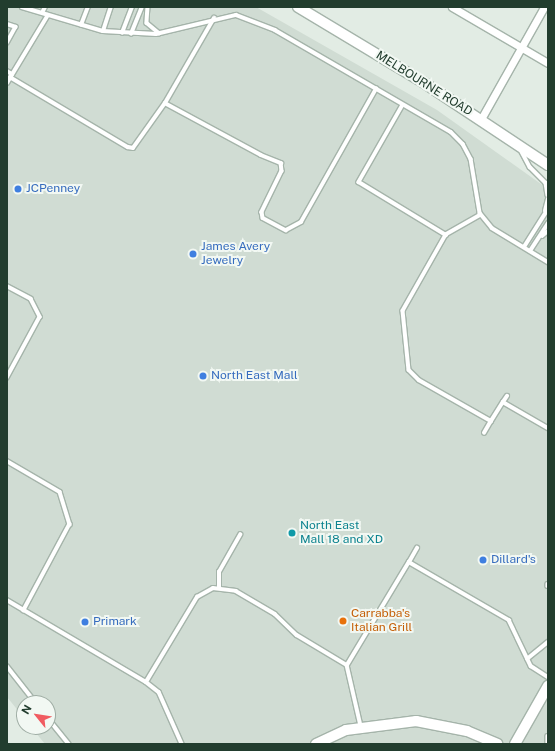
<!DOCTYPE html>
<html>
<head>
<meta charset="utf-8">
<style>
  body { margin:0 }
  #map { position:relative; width:555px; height:751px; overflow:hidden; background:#e2ece4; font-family:"Public Sans",sans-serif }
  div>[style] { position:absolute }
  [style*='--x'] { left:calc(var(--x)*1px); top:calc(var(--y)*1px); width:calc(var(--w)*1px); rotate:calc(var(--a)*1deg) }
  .built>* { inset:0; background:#d0dcd3 }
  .roads { filter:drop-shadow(1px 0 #a5b4aa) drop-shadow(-1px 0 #a5b4aa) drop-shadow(0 1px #a5b4aa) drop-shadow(0 -1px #a5b4aa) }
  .lane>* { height:3.5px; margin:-1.75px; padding:0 1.75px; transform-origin:1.75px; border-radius:1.75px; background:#fff }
  .street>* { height:7px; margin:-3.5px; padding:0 3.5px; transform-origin:3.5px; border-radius:3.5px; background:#fff }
  .secondary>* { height:10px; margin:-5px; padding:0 5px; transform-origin:5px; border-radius:5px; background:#fff }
  .dots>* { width:11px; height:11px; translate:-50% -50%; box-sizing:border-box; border:2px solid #f2f8f3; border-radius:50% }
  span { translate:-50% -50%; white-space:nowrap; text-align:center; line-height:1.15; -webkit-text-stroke:4px #f2f8f3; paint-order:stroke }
  .street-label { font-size:12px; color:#223d2e }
  .shop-label { font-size:12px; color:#366cbe }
  .left { translate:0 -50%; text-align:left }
  .culture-label { font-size:12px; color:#0d838f }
  .food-label { font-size:12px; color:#c56008 }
  .frame { position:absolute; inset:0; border:8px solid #223d2e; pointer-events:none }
  .north { position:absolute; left:16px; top:695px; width:40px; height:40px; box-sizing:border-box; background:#f2f8f3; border:1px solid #9fada4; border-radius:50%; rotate:300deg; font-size:11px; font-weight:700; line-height:16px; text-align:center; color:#223d2e }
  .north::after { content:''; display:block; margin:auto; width:14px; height:18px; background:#f05b61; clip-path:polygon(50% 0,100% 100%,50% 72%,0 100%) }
</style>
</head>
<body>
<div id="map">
  <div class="built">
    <div style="clip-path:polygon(7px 7px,256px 7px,437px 110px,548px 189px,548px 744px,45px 744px,31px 727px,48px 727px,48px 703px,24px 703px,24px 718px,7px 697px)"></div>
  </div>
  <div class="roads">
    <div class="lane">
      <div style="--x:22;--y:7;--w:84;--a:16.5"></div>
      <div style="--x:103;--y:31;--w:53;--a:3.2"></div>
      <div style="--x:156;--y:34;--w:82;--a:-13.4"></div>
      <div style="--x:236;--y:15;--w:42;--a:21"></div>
      <div style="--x:275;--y:30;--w:203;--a:30.1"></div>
      <div style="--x:451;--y:132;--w:17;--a:45"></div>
      <div style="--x:463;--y:144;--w:17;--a:62"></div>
      <div style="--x:471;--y:159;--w:55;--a:80.5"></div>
      <div style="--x:480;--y:213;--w:19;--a:51"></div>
      <div style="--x:492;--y:228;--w:66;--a:31.3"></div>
      <div style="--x:148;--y:7;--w:16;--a:94"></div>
      <div style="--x:147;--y:23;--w:16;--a:40"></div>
      <div style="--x:42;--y:13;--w:7;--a:-63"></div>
      <div style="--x:7;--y:24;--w:9;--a:18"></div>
      <div style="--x:16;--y:27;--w:18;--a:119"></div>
      <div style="--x:81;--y:25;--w:19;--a:-69"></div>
      <div style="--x:103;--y:31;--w:25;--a:-72"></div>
      <div style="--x:122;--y:33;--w:28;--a:-69"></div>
      <div style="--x:131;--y:34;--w:29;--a:-68"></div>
      <div style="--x:7;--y:71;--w:6;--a:31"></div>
      <div style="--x:10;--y:77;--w:137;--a:30.7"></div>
      <div style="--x:128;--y:147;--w:5;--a:11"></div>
      <div style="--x:133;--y:148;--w:55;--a:-54.6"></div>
      <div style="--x:165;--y:103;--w:109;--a:28.4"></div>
      <div style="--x:261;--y:155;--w:22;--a:22"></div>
      <div style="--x:281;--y:163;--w:8;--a:83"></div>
      <div style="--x:282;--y:171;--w:46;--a:116"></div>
      <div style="--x:262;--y:212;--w:6;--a:81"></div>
      <div style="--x:263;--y:218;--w:26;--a:28"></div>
      <div style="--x:286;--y:230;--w:17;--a:-28"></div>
      <div style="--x:301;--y:222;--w:153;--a:-60.6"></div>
      <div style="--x:7;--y:83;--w:79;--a:-58.9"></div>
      <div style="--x:165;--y:103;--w:98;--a:-60"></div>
      <div style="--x:403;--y:105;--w:89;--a:119.7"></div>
      <div style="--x:359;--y:182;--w:102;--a:31.3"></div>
      <div style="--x:522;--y:152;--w:17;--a:62"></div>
      <div style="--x:530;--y:167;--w:23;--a:45"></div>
      <div style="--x:546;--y:183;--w:12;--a:81"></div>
      <div style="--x:545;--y:211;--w:12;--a:-76"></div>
      <div style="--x:481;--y:215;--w:40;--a:150.3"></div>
      <div style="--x:446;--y:235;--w:87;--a:119.5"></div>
      <div style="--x:403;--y:311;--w:59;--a:84.2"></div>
      <div style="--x:409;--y:370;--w:14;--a:45"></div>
      <div style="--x:419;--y:380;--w:83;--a:29.7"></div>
      <div style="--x:491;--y:421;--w:22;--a:-58"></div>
      <div style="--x:503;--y:402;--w:52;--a:30"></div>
      <div style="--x:542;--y:236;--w:8;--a:-40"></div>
      <div style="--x:524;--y:247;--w:45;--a:-57.7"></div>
      <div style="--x:530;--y:251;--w:33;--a:-57"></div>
      <div style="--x:7;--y:286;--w:27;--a:28"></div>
      <div style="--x:31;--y:299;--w:20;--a:63"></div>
      <div style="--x:40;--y:317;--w:69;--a:118.4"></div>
      <div style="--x:503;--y:402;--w:7;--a:-56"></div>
      <div style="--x:484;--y:433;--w:14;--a:-60"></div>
      <div style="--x:7;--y:461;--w:61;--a:30.3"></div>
      <div style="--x:60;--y:492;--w:34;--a:73"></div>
      <div style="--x:70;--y:524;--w:98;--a:118.1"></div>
      <div style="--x:409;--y:562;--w:16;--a:-60"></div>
      <div style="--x:548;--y:584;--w:2;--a:90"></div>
      <div style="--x:219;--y:588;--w:16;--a:-90"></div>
      <div style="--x:219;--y:572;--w:43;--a:-60.4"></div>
      <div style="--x:7;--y:600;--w:161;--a:30.5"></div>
      <div style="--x:146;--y:682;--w:99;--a:-59"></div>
      <div style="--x:197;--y:597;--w:18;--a:-29"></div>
      <div style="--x:213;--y:588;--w:23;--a:7"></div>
      <div style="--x:236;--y:591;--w:45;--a:30.5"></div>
      <div style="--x:275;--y:614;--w:30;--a:44"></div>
      <div style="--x:297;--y:635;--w:58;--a:31"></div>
      <div style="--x:347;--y:665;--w:120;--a:-59"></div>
      <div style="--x:409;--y:562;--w:116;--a:30.1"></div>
      <div style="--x:509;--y:620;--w:51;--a:64.4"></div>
      <div style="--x:531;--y:666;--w:20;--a:33"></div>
      <div style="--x:527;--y:659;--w:27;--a:-39"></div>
      <div style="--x:347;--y:665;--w:63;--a:77.1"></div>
      <div style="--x:7;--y:666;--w:47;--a:51.9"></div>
      <div style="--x:146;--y:682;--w:16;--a:38"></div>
      <div style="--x:159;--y:692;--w:57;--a:66.1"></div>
      <div style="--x:48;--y:718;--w:33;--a:51"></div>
      <div style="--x:548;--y:736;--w:6;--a:90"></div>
    </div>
    <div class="street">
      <div style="--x:452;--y:7;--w:111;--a:30.3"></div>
      <div style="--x:481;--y:119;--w:129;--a:-60.6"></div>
    </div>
    <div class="secondary">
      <div style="--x:298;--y:7;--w:146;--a:31"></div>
      <div style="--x:423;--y:82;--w:150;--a:33.6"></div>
      <div style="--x:316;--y:744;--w:33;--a:-25"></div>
      <div style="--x:346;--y:730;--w:71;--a:-7.3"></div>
      <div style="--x:416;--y:721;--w:52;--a:11.1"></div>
      <div style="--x:467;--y:731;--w:33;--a:23"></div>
      <div style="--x:515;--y:744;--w:67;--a:-60.4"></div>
    </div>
  </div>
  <div class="dots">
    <div style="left:18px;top:189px;background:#3f7fe0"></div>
    <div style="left:193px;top:254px;background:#3f7fe0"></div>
    <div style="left:203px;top:376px;background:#3f7fe0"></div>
    <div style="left:292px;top:533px;background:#0f9aa8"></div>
    <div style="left:483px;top:560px;background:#3f7fe0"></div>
    <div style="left:343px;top:621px;background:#e8710a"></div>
    <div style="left:85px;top:622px;background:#3f7fe0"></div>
  </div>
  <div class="street-label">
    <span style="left:424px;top:84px;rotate:32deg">MELBOURNE ROAD</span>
  </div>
  <div class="shop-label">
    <span class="left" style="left:26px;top:189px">JCPenney</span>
    <span class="left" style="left:201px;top:254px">James Avery<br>Jewelry</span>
    <span class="left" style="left:211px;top:376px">North East Mall</span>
    <span class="left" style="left:491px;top:560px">Dillard's</span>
    <span class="left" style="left:93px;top:622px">Primark</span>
  </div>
  <div class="culture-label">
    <span class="left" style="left:300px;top:533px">North East<br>Mall 18 and XD</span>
  </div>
  <div class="food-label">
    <span class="left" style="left:351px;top:621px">Carrabba's<br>Italian Grill</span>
  </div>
  <div class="frame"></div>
  <div class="north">N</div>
</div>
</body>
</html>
